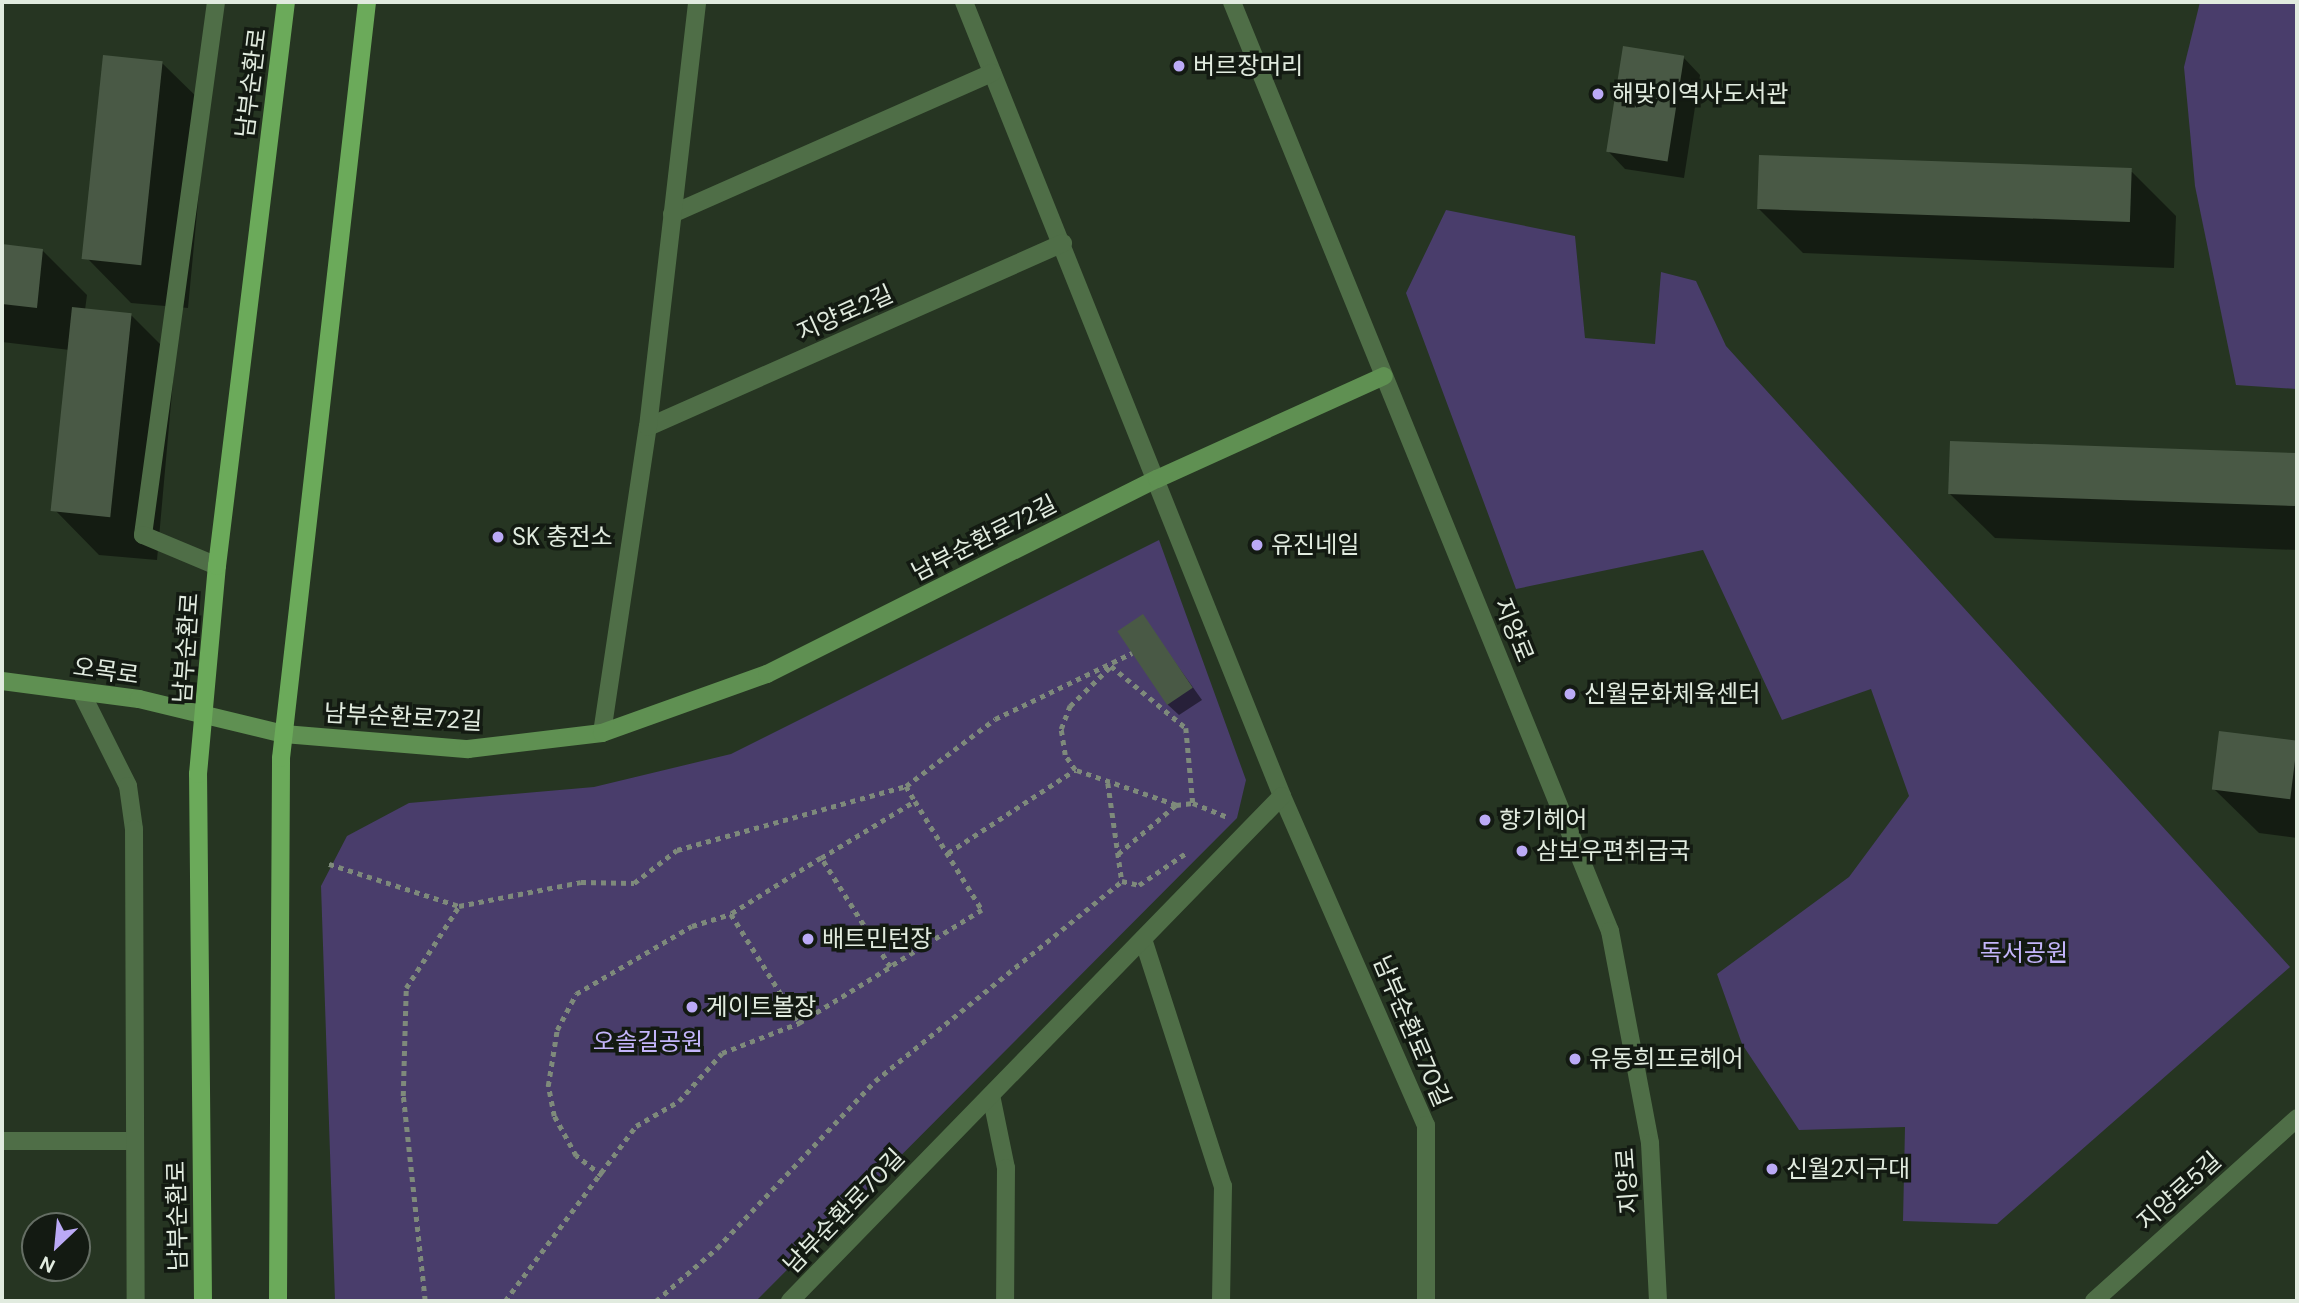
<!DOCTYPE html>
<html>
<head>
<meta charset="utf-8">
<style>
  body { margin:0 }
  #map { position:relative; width:2299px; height:1303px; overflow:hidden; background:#263522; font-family:"DM Sans","Noto Sans KR",sans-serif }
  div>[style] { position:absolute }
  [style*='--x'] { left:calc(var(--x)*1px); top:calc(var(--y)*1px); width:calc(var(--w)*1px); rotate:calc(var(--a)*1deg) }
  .green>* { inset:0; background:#493d6b }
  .shadow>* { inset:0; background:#0007 }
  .building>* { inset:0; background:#495945; transform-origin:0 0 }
  .path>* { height:4.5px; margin-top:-2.25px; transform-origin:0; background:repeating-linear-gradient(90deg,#7e8a7b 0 5px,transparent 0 10px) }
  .minor>* { height:18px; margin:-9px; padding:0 9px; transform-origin:9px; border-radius:9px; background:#4f6e47 }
  .tertiary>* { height:18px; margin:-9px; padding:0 9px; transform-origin:9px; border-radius:9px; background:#4f6e47 }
  .secondary>* { height:18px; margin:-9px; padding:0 9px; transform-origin:9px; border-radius:9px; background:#5f9052 }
  .primary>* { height:18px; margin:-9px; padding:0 9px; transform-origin:9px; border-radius:9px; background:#6baa5a }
  .dots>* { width:19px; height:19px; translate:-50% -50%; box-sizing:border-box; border:4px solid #131a12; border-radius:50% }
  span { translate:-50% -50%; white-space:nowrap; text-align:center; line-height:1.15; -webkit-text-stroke:7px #131a12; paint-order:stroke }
  .poi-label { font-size:24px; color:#e1ebdf }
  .left { translate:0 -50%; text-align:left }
  .street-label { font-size:24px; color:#e1ebdf }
  .park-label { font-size:24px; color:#c4b5fb }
  .frame { position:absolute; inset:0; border:4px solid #e1ebdf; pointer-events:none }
  .north { position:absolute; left:21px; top:1212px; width:70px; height:70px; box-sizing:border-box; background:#131a12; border:2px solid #656e64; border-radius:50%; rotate:206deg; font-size:19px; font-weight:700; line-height:28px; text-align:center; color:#e1ebdf }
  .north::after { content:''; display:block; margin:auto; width:24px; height:32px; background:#bbaaf6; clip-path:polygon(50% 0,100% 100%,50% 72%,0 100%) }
</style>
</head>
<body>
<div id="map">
  <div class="green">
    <div style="clip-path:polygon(2200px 2px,2297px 2px,2297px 389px,2236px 385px,2195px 186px,2184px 67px)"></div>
    <div style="clip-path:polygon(1446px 210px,1575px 236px,1585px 338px,1655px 344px,1661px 272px,1696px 281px,1726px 346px,2290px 967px,1997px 1224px,1903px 1221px,1905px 1127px,1799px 1130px,1742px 1044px,1717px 974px,1849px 877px,1909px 796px,1871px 689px,1782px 720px,1703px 550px,1516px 589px,1406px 293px)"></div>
    <div style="clip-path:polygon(1159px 540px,1246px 780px,1237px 818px,756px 1301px,335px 1301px,321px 886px,347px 836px,409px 803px,594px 787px,731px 754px)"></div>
  </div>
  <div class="shadow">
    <div style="clip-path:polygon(1683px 57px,1700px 75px,1684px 178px,1625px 169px,1608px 151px)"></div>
    <div style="clip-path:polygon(162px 63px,207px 107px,188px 308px,131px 303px,87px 258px)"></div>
    <div style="clip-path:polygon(2132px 172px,2176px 216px,2174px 268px,1803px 253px,1758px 208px)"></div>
    <div style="clip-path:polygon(2px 246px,43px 251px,87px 295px,85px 310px,131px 315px,175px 359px,157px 560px,99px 555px,55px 510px,70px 350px,2px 342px)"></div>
    <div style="clip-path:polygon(1952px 443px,2297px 456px,2297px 550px,1995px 538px,1950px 494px)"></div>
    <div style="clip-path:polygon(1142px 616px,1202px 700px,1179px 715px,1167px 704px)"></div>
    <div style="clip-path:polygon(2221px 732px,2297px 742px,2297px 838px,2259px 833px,2214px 789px)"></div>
  </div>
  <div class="building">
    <div style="left:1623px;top:46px;width:62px;height:107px;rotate:9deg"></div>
    <div style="left:103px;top:55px;width:60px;height:205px;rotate:6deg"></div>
    <div style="left:1759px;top:155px;width:373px;height:54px;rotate:2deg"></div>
    <div style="clip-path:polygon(2px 244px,43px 249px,37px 308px,2px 304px)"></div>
    <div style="left:72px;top:307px;width:60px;height:205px;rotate:6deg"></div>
    <div style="left:1950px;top:441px;width:347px;height:53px;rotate:2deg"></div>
    <div style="left:1143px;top:614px;width:89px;height:31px;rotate:56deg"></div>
    <div style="left:2219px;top:731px;width:79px;height:59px;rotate:7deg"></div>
  </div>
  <div class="path">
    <div style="--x:1108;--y:783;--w:99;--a:81.9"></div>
    <div style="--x:1122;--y:881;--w:17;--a:13"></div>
    <div style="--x:1139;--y:885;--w:57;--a:-34.2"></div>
    <div style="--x:906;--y:786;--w:111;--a:-37"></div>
    <div style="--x:995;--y:719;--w:152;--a:-25.7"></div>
    <div style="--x:915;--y:801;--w:128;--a:58.4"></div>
    <div style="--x:982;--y:910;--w:108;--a:148.2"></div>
    <div style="--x:890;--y:967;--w:129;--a:-122.3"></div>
    <div style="--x:821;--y:858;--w:110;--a:-31.2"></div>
    <div style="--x:1176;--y:805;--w:107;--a:-160.9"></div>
    <div style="--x:1075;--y:770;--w:18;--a:-124"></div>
    <div style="--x:1065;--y:755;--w:26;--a:-99"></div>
    <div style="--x:1061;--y:729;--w:25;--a:-69"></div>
    <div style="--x:1070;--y:706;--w:57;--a:-44.3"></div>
    <div style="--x:1111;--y:666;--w:97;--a:39.6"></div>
    <div style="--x:1186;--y:728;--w:75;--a:84.7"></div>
    <div style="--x:948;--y:853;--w:152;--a:-33.2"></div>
    <div style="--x:1118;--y:854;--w:76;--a:-40.2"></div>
    <div style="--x:1176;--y:805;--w:17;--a:-7"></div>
    <div style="--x:1193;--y:803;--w:37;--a:22"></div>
    <div style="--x:821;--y:858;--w:106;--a:148.1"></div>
    <div style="--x:731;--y:914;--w:128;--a:58"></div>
    <div style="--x:799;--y:1023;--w:107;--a:-31.6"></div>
    <div style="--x:329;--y:864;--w:137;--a:17.9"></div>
    <div style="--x:602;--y:1176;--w:33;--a:-142"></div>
    <div style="--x:576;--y:1156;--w:46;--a:-118.8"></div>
    <div style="--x:554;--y:1116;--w:31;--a:-101"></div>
    <div style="--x:548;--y:1086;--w:57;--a:-80.9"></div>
    <div style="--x:557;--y:1030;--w:41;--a:-62.2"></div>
    <div style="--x:576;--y:994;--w:134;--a:-30.4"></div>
    <div style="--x:692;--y:926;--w:41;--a:-17.1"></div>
    <div style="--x:425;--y:1301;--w:206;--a:-96.1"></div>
    <div style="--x:403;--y:1096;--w:108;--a:-88.4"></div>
    <div style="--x:406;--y:988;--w:98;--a:-57.1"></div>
    <div style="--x:459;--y:906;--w:124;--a:-11.1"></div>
    <div style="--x:581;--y:882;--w:53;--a:1.1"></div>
    <div style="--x:634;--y:883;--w:54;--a:-37.5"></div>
    <div style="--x:677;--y:850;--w:238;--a:-15.6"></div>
    <div style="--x:906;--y:786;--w:17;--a:59"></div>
    <div style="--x:505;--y:1301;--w:219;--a:-53.2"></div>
    <div style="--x:636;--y:1126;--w:50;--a:-30.2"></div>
    <div style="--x:679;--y:1101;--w:64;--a:-48.1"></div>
    <div style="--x:722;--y:1053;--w:83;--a:-21.3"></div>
    <div style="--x:656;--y:1301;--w:81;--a:-41"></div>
    <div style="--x:717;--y:1248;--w:230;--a:-46.6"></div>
    <div style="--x:875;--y:1081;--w:318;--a:-39"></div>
  </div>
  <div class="minor">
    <div style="--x:216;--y:2;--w:538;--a:97.8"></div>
    <div style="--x:143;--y:535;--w:80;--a:22.7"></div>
    <div style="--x:964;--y:2;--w:855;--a:68.17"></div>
    <div style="--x:1282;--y:796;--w:359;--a:66.4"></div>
    <div style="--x:1426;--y:1125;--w:176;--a:90"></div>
    <div style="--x:672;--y:214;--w:350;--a:-23.8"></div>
    <div style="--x:648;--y:427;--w:454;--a:-23.9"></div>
    <div style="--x:602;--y:733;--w:309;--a:-81.5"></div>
    <div style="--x:648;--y:427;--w:428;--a:-83.4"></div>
    <div style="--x:1143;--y:939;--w:260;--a:72.1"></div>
    <div style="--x:1223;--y:1186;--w:115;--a:91"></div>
    <div style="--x:991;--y:1095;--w:75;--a:78.4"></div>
    <div style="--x:1006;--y:1168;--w:133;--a:90.4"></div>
    <div style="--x:2;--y:1141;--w:133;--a:0"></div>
    <div style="--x:790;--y:1301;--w:705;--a:-45.75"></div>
    <div style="--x:2094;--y:1301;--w:273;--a:-42"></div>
  </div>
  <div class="tertiary">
    <div style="--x:1232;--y:2;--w:1003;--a:67.86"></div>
    <div style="--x:1610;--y:931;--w:216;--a:79.3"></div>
    <div style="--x:1650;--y:1143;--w:158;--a:87.1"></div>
    <div style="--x:81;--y:692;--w:105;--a:63.4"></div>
    <div style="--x:128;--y:786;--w:43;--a:82.1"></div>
    <div style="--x:134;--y:829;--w:472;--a:89.8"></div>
  </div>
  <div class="secondary">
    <div style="--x:2;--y:681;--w:138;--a:7.5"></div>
    <div style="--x:139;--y:699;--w:149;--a:13.6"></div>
    <div style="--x:284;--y:734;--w:185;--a:4.7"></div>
    <div style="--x:468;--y:749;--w:135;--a:-6.8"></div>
    <div style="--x:602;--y:733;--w:175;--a:-19.7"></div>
    <div style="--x:767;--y:674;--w:436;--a:-26.6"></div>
    <div style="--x:1157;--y:479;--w:249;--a:-24.4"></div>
  </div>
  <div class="primary">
    <div style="--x:203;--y:1301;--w:527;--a:-90.54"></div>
    <div style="--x:198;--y:774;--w:209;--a:-84.8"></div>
    <div style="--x:217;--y:566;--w:568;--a:-83.03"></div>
    <div style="--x:278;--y:1301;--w:543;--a:-89.68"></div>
    <div style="--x:281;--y:758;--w:761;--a:-83.51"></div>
  </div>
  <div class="dots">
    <div style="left:1179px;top:66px;background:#bbaaf6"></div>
    <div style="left:1598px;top:94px;background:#bbaaf6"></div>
    <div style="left:498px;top:537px;background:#bbaaf6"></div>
    <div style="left:1257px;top:545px;background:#bbaaf6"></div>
    <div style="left:1570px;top:694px;background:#bbaaf6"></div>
    <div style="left:1485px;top:820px;background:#bbaaf6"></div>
    <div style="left:1522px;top:851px;background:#bbaaf6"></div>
    <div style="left:808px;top:939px;background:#bbaaf6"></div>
    <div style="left:692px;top:1007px;background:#bbaaf6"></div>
    <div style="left:1575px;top:1059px;background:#bbaaf6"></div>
    <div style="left:1772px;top:1169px;background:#bbaaf6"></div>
  </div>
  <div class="poi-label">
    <span class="left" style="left:1193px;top:66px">버르장머리</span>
    <span class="left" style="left:1612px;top:94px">해맞이역사도서관</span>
    <span class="left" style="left:512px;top:537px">SK 충전소</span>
    <span class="left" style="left:1271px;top:545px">유진네일</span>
    <span class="left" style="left:1584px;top:694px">신월문화체육센터</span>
    <span class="left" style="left:1499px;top:820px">향기헤어</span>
    <span class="left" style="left:1536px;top:851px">삼보우편취급국</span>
    <span class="left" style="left:822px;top:939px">배트민턴장</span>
    <span class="left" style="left:706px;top:1007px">게이트볼장</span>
    <span class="left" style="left:1589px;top:1059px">유동희프로헤어</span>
    <span class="left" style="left:1786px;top:1169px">신월2지구대</span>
  </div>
  <div class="street-label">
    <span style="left:251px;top:83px;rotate:-83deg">남부순환로</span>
    <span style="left:845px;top:313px;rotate:-24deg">지양로2길</span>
    <span style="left:984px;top:538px;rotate:-27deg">남부순환로72길</span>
    <span style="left:1514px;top:630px;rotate:68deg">지양로</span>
    <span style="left:186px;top:648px;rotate:-86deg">남부순환로</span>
    <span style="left:106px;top:671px;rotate:8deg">오목로</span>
    <span style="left:403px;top:717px;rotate:3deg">남부순환로72길</span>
    <span style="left:1412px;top:1031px;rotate:67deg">남부순환로70길</span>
    <span style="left:1627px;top:1181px;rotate:-94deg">지양로</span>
    <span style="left:2179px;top:1191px;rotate:-42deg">지양로5길</span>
    <span style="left:844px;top:1211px;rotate:-46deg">남부순환로70길</span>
    <span style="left:177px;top:1216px;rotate:-91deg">남부순환로</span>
  </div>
  <div class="park-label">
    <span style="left:2024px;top:953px">독서공원</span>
    <span style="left:648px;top:1042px">오솔길공원</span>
  </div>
  <div class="frame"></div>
  <div class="north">N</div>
</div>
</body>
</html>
